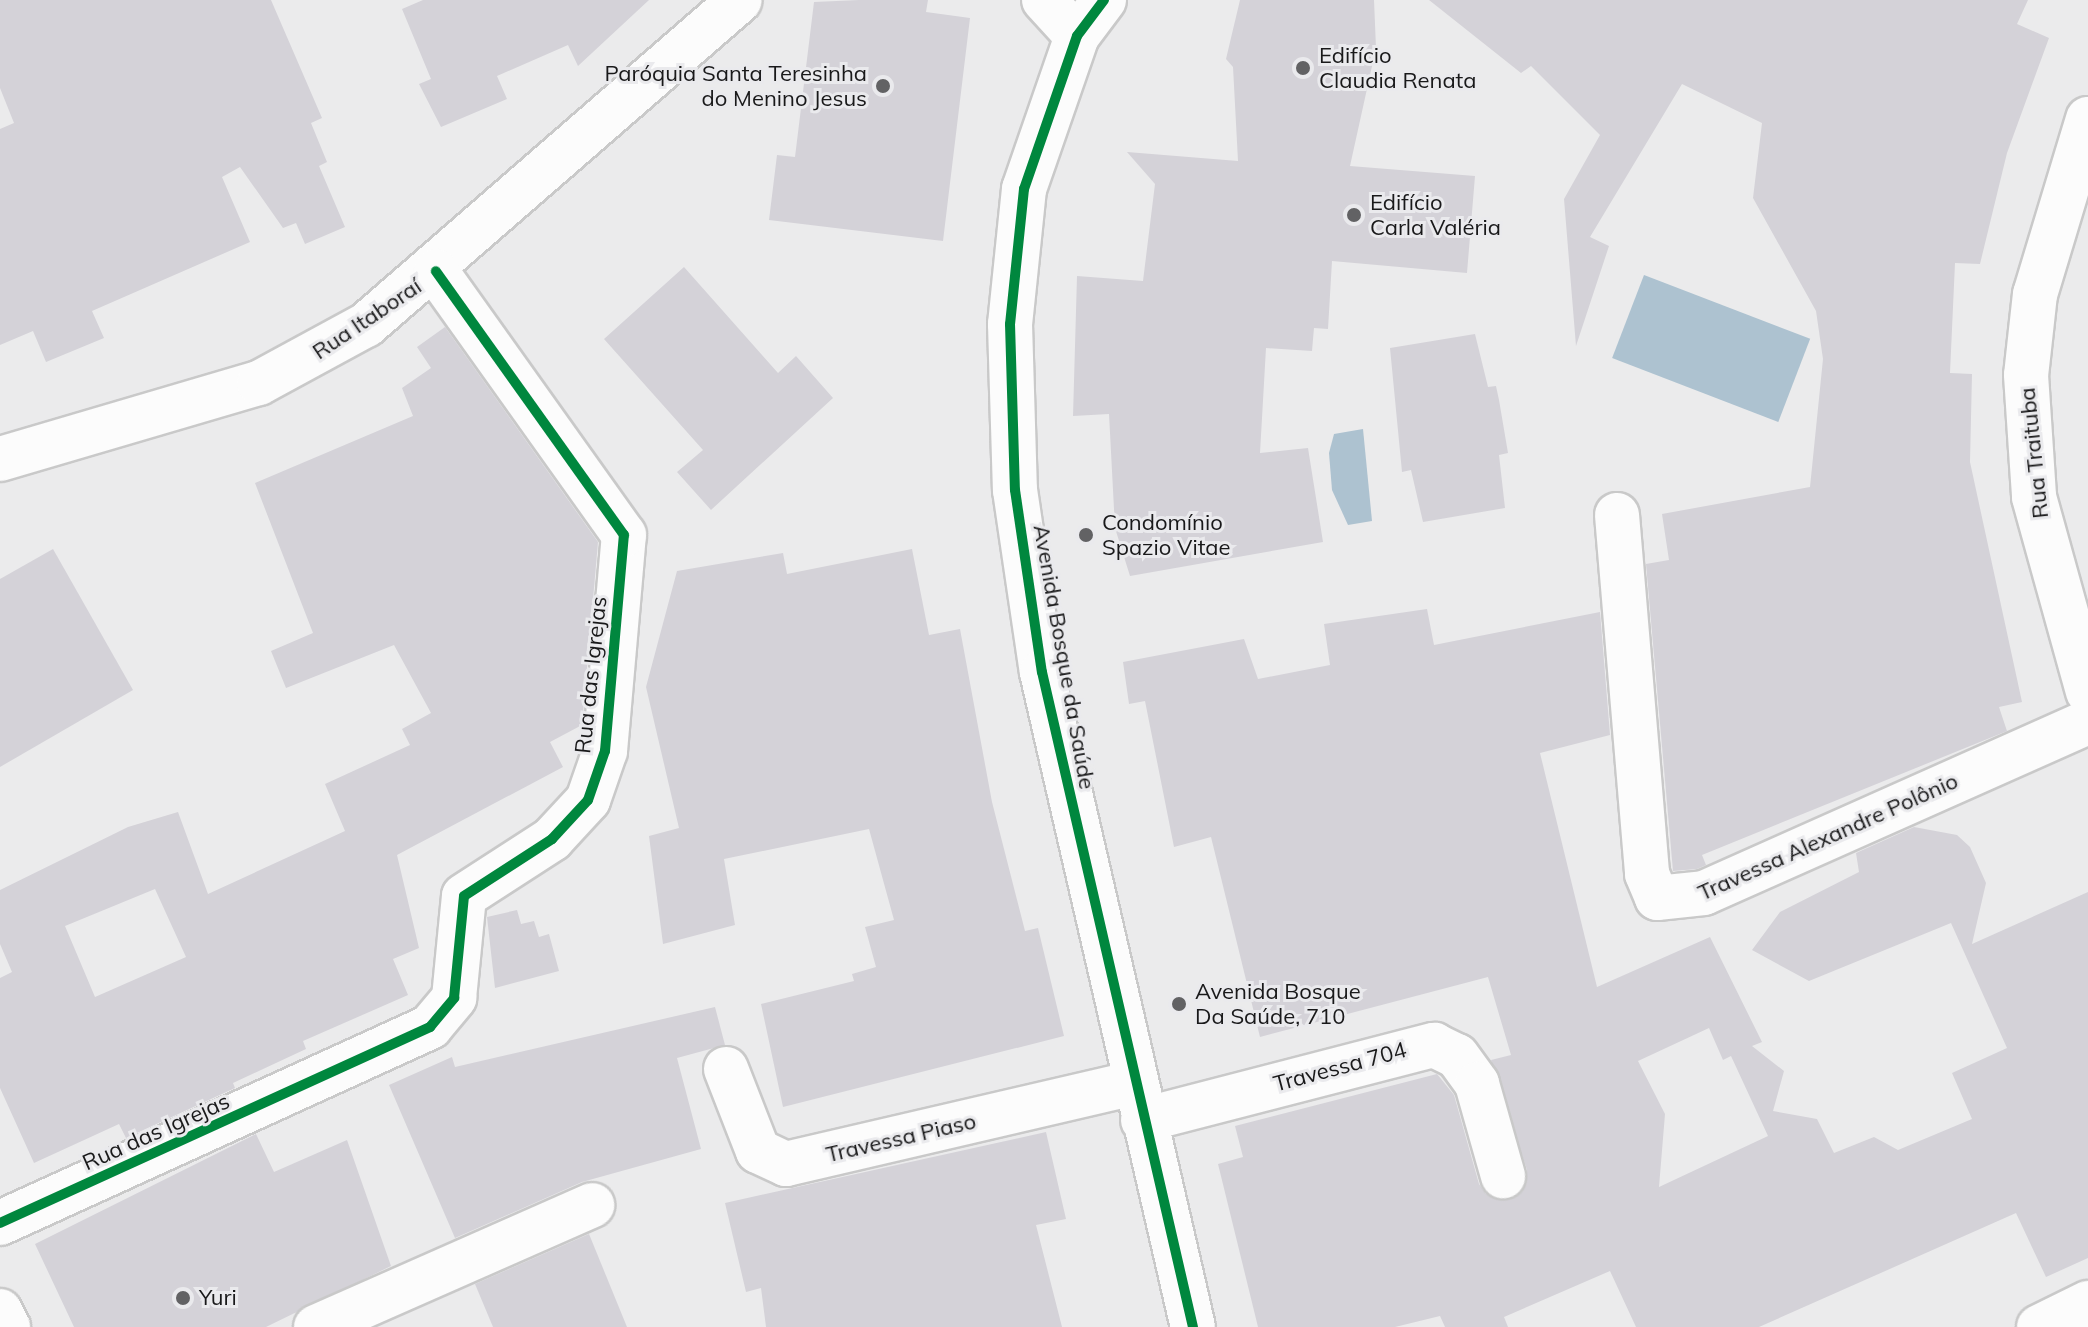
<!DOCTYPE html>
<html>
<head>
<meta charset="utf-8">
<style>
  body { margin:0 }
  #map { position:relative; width:2088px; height:1327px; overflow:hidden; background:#ebebec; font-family:Mulish,sans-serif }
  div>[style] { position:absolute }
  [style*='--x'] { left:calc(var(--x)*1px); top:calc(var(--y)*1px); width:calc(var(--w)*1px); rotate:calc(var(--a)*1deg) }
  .water>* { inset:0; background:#adc2d0; transform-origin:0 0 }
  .building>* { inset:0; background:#d4d2d8 }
  .roads { filter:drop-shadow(2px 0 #c9c9c9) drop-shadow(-2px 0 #c9c9c9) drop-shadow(0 2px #c9c9c9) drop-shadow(0 -2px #c9c9c9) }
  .minor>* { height:44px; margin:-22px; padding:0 22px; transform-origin:22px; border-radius:22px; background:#fcfcfc }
  .tertiary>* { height:44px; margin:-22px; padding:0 22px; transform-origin:22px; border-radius:22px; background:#fcfcfc }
  .cycleway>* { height:10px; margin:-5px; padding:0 5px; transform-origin:5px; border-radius:5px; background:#00873e }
  .dots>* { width:22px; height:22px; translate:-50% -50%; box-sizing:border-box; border:4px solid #eaeaed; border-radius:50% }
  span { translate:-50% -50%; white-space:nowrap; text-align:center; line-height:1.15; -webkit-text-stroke:6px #eaeaed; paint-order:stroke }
  .poi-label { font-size:22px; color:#19191a }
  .left { translate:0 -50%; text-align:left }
  .right { translate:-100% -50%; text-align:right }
  .street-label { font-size:22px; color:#19191a }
</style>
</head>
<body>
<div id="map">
  <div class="water">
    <div style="left:1644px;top:275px;width:178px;height:89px;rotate:21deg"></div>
    <div style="clip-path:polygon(1363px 429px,1372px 521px,1348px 525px,1332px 490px,1329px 453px,1334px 434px)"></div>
  </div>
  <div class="building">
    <div style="clip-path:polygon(0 0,271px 0,322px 118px,311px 123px,327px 162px,319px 166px,345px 227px,305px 244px,296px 223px,283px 228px,240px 167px,222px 177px,250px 242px,92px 311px,104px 338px,46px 362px,33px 331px,0 345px,0 129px,14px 123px,0 88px)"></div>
    <div style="clip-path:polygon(423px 0,649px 0,578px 66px,568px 45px,497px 76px,507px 99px,441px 127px,419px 84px,431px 79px,402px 9px)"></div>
    <div style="clip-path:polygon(859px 0,928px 0,926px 12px,970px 18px,943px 241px,769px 220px,777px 155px,795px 157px,814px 2px)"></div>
    <div style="clip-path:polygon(1240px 0,1374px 0,1376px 48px,1350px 166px,1475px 176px,1467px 273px,1332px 261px,1328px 329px,1314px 328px,1312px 351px,1266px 348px,1260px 453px,1308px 448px,1323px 542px,1130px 576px,1115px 528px,1109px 414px,1073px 416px,1077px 276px,1143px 281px,1155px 184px,1127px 152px,1238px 161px,1233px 67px,1226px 59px)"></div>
    <div style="clip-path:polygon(1429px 0,2028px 0,2017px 24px,2049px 38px,2007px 153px,1980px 264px,1955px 263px,1950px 373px,1972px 374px,1970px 462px,2022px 702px,1999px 707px,2007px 731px,1702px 855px,1706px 865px,1697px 869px,1673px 871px,1646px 564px,1669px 560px,1662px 514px,1810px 487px,1823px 359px,1816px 311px,1753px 198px,1762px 123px,1682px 84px,1590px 237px,1609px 246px,1576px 346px,1564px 199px,1600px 135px,1531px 66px,1521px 73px)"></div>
    <div style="clip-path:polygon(684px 267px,778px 373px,796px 356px,833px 398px,711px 510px,677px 472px,703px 450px,604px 339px)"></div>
    <div style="clip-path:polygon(evenodd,445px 327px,598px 542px,582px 725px,550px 742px,563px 767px,397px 855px,419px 948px,393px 959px,408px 995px,303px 1041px,306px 1049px,233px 1083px,235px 1088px,126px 1138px,119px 1124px,34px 1163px,0 1088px,0 978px,12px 972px,0 944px,0 890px,128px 827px,178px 812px,208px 894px,345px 831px,325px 784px,410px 745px,402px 729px,431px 713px,394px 645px,286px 688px,271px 651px,313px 633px,255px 483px,413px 416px,402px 388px,431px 368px,417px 347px,445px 327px,155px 889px,186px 957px,95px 997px,65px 926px,155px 889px)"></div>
    <div style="clip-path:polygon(1475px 334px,1488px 387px,1496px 386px,1499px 400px,1508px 453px,1499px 455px,1505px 508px,1423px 522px,1411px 470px,1402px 472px,1390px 348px)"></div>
    <div style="clip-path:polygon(53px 549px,133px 690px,0 767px,0 579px)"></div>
    <div style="clip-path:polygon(912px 549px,929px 635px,960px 629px,992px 802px,1025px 931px,1038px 928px,1064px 1036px,783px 1107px,761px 1004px,854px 981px,852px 974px,876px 967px,865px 927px,894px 920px,869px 829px,724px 859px,735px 925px,663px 944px,649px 836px,679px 828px,646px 687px,677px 571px,783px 553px,787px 574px)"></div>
    <div style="clip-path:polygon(evenodd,1427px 609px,1434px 645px,1600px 612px,1610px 735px,1540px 753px,1597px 987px,1710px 937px,1762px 1042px,1752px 1046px,1784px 1071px,1773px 1111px,1817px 1119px,1834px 1153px,1874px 1137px,1898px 1150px,1972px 1119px,1952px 1073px,2007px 1048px,1951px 923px,1809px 981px,1752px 950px,1780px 912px,1859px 872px,1856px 853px,1914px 827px,1957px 835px,1970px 847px,1986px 883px,1972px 944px,2088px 892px,2088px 1258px,2046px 1277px,2016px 1213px,1759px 1327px,1636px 1327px,1610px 1271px,1504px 1317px,1508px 1327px,1445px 1327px,1440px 1316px,1395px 1327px,1258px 1327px,1218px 1164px,1243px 1157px,1235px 1126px,1437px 1074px,1454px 1095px,1479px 1184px,1486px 1194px,1509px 1200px,1521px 1193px,1527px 1170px,1491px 1060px,1511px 1055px,1488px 977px,1260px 1037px,1211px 837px,1174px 847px,1145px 701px,1129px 704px,1123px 662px,1244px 639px,1258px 679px,1330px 665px,1324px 624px,1427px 609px,1709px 1028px,1723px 1060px,1731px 1056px,1768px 1136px,1659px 1187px,1665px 1114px,1638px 1061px,1709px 1028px)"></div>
    <div style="clip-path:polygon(517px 910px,521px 924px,534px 921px,539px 937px,549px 934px,559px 971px,495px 988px,487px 917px)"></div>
    <div style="clip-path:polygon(715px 1007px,725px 1045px,677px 1058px,701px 1149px,582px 1182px,455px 1238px,389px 1085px,452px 1057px,455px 1067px)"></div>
    <div style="clip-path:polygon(1046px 1132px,1066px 1219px,1036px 1225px,1062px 1327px,766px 1327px,761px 1288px,746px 1292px,725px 1203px)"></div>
    <div style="clip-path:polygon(256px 1134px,274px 1172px,347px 1140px,391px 1266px,266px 1327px,74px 1327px,35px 1244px)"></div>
    <div style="clip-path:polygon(589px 1234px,627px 1327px,493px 1327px,475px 1284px)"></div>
  </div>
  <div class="roads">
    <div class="minor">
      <div style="--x:1044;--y:0;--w:49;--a:47.5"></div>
      <div style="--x:2088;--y:119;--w:183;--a:106.8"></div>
      <div style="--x:2035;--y:294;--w:81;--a:96.3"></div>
      <div style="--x:2026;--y:375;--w:122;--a:86.2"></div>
      <div style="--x:2034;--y:497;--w:202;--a:74.5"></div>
      <div style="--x:0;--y:459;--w:270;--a:-16.4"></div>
      <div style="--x:259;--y:383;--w:122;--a:-28.5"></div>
      <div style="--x:366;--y:325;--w:495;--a:-41"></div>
      <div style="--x:1617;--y:515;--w:360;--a:85.2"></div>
      <div style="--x:1647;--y:874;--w:26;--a:67"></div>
      <div style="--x:1657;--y:898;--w:47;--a:-6.1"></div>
      <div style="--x:1704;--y:893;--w:420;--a:-24"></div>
      <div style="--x:726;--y:1069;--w:88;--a:68.7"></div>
      <div style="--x:758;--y:1151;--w:31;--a:25"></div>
      <div style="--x:786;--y:1164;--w:357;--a:-13.1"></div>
      <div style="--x:1143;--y:1120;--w:301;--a:-14.5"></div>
      <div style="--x:1434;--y:1045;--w:25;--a:26"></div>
      <div style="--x:1457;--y:1056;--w:34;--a:54"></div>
      <div style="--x:1477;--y:1084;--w:96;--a:74.2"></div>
      <div style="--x:0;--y:1223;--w:473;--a:-24.5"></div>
      <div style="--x:430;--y:1027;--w:38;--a:-50"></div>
      <div style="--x:454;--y:998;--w:102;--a:-84.4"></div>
      <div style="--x:464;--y:896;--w:105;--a:-32.9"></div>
      <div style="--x:552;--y:839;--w:53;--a:-47.3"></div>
      <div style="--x:588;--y:800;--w:52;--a:-70.9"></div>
      <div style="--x:605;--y:751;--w:217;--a:-85"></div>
      <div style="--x:624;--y:535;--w:324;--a:-125.5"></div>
      <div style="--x:0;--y:1311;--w:18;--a:63"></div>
      <div style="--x:316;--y:1327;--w:302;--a:-23.8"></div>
      <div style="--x:2039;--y:1327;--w:55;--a:-26.1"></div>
    </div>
    <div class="tertiary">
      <div style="--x:1104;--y:0;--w:45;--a:126.9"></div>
      <div style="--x:1077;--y:36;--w:162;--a:109.1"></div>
      <div style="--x:1024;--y:189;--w:136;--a:95.9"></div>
      <div style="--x:1010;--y:324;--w:166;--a:88.3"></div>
      <div style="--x:1015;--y:490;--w:184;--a:81.6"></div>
      <div style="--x:1042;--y:672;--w:672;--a:77.02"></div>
    </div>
  </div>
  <div class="cycleway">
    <div style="--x:1104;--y:0;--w:45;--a:126.9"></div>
    <div style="--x:1077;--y:36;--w:162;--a:109.1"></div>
    <div style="--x:1024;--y:189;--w:136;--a:95.9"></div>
    <div style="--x:1010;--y:324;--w:166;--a:88.3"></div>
    <div style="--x:1015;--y:490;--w:184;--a:81.6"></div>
    <div style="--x:1042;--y:672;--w:672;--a:77.02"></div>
    <div style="--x:0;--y:1223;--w:473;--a:-24.5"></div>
    <div style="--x:430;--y:1027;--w:38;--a:-50"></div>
    <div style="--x:454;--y:998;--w:102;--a:-84.4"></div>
    <div style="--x:464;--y:896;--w:105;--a:-32.9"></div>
    <div style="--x:552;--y:839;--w:53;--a:-47.3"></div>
    <div style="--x:588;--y:800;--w:52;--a:-70.9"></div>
    <div style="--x:605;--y:751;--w:217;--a:-85"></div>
    <div style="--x:624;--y:535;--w:324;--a:-125.5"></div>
  </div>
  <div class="dots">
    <div style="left:1303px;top:68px;background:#626264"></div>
    <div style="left:883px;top:86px;background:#626264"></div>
    <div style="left:1354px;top:215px;background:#626264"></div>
    <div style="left:1086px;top:535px;background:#626264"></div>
    <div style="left:1179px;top:1004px;background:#626264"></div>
    <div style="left:183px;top:1298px;background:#626264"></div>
  </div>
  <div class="poi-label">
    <span class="left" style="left:1319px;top:68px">Edifício<br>Claudia Renata</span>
    <span class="right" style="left:867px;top:86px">Paróquia Santa Teresinha<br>do Menino Jesus</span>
    <span class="left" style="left:1370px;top:215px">Edifício<br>Carla Valéria</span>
    <span class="left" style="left:1102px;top:535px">Condomínio<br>Spazio Vitae</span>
    <span class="left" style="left:1195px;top:1004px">Avenida Bosque<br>Da Saúde, 710</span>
    <span class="left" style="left:199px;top:1298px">Yuri</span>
  </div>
  <div class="street-label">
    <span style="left:367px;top:319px;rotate:-34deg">Rua Itaboraí</span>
    <span style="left:2034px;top:453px;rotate:-96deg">Rua Traituba</span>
    <span style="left:1064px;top:657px;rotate:80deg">Avenida Bosque da Saúde</span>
    <span style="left:591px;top:675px;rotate:-84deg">Rua das Igrejas</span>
    <span style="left:1828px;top:837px;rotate:-24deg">Travessa Alexandre Polônio</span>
    <span style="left:1340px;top:1067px;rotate:-15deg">Travessa 704</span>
    <span style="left:156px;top:1132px;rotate:-24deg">Rua das Igrejas</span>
    <span style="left:901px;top:1138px;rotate:-13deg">Travessa Piaso</span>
  </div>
</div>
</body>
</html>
